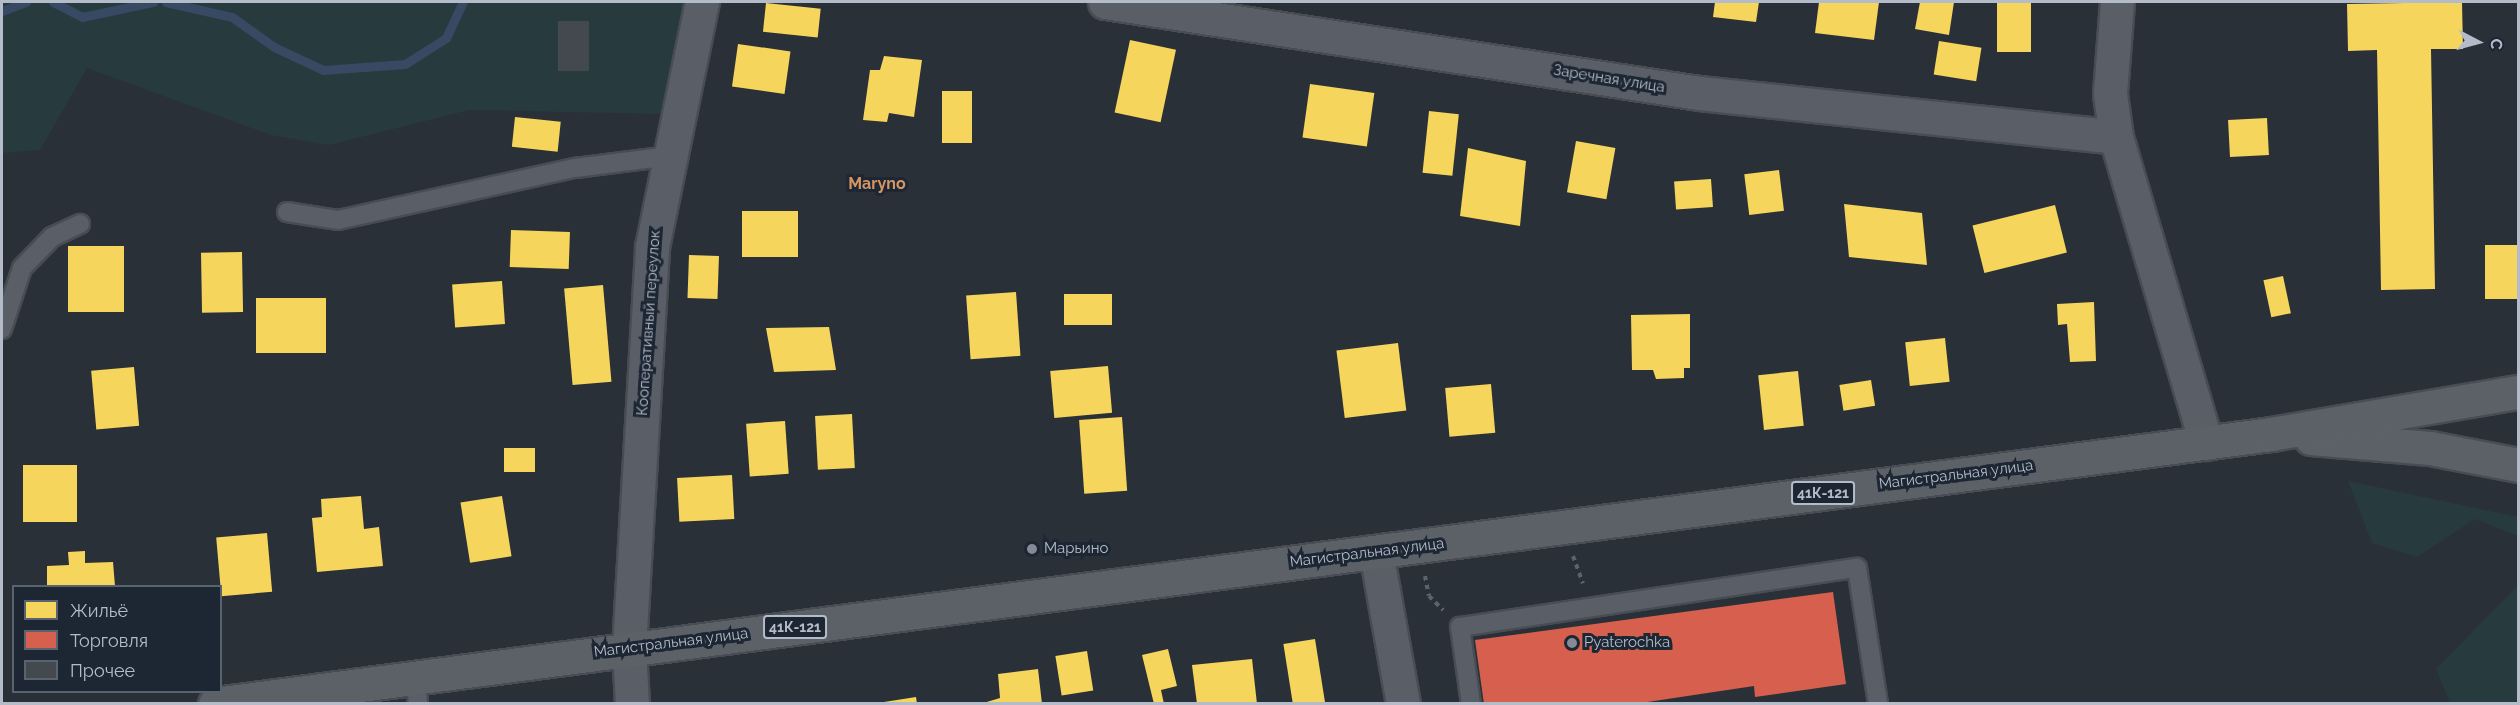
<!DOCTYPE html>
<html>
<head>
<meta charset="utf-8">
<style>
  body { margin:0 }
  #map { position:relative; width:2520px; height:705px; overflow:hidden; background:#2a3038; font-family:Raleway,sans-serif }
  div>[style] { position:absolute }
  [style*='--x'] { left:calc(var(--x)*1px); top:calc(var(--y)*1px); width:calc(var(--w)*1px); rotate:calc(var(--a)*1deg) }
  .green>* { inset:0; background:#273a3e }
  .homes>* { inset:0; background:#f6d55c; transform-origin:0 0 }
  .shops>* { inset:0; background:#d6604d }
  .stream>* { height:9px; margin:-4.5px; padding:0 4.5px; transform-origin:4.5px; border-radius:4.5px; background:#384963 }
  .building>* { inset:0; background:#444950; transform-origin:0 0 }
  .path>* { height:4px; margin-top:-2px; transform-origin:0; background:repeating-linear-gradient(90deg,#5d636a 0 4.5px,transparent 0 9px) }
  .roads { filter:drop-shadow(2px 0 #484c53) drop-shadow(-2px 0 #484c53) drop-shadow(0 2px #484c53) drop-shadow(0 -2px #484c53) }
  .service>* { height:18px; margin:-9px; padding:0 9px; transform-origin:9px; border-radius:9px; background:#5a5e66 }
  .minor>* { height:33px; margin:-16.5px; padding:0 16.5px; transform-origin:16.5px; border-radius:16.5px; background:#5a5e66 }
  .primary>* { height:33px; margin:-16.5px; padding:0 16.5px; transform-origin:16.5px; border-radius:16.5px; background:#5c6168 }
  .dots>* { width:16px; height:16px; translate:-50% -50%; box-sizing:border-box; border:3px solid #1d2633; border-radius:50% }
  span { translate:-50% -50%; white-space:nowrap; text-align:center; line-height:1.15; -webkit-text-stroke:6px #1d2633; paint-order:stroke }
  .shield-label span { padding:2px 4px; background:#1d2633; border:2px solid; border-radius:4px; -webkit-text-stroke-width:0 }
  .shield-label { font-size:14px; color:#b4bcc9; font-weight:700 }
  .street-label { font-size:15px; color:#b4bcc9 }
  .poi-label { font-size:15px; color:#b4bcc9 }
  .left { translate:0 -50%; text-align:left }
  .neighbourhood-label { font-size:16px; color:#d59563; font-weight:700 }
  .frame { position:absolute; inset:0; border:3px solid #b4bcc9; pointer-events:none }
  .legend { position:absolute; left:12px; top:585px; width:210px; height:108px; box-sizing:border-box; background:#1d2633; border:2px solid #59626f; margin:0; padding:8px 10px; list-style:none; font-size:18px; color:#b4bcc9 }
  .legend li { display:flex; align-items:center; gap:12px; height:30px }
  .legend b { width:30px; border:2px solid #59626f }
  .north { position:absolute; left:2448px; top:12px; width:60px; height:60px; -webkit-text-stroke:4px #1d2633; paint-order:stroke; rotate:96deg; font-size:16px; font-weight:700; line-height:24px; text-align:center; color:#b4bcc9 }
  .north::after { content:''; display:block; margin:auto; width:21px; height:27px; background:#b4bcc9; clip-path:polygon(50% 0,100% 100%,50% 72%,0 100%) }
</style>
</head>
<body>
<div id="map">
  <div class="green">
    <div style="clip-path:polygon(2px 2px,684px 2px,663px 114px,469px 110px,329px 145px,271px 135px,87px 68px,40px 150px,2px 153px)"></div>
    <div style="clip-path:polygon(2348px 481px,2518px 517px,2518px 536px,2475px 519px,2417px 557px,2372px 543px)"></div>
    <div style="clip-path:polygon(2518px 585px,2518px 703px,2450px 703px,2436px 669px)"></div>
  </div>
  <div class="homes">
    <div style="clip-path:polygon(1715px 2px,1759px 2px,1756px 22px,1713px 17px)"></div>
    <div style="clip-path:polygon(1819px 2px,1879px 2px,1874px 40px,1815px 33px)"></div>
    <div style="clip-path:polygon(1920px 2px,1954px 2px,1949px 35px,1915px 29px)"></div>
    <div style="left:1997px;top:2px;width:34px;height:50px"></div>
    <div style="clip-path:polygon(2462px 2px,2463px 49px,2431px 49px,2435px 289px,2381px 290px,2377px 50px,2348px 51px,2347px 4px)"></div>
    <div style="left:766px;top:3px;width:55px;height:29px;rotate:6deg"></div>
    <div style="left:1130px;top:40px;width:47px;height:74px;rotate:12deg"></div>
    <div style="left:1939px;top:41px;width:43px;height:34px;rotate:9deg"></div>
    <div style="left:738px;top:44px;width:53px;height:43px;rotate:8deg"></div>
    <div style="clip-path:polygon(884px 56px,922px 60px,914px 117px,889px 113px,887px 122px,863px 120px,870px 70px,880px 70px)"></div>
    <div style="left:1310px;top:84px;width:65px;height:54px;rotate:8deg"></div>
    <div style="left:942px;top:91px;width:30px;height:52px"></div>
    <div style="left:1429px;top:111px;width:30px;height:62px;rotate:6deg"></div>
    <div style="left:515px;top:117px;width:46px;height:30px;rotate:6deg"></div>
    <div style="left:2267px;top:118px;width:37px;height:39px;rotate:87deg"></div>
    <div style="left:1576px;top:141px;width:40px;height:52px;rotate:10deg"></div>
    <div style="clip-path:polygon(1468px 148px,1526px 161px,1520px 226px,1460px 216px)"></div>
    <div style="left:1779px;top:170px;width:41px;height:35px;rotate:83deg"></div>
    <div style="left:1711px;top:179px;width:28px;height:37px;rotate:86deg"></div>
    <div style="clip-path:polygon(1844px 204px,1922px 213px,1927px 265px,1849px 257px)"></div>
    <div style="left:2055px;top:205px;width:49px;height:85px;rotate:76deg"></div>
    <div style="left:742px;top:211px;width:56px;height:46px"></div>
    <div style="left:511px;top:230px;width:59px;height:37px;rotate:2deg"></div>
    <div style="left:2518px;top:245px;width:54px;height:33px;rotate:90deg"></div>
    <div style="left:124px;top:246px;width:66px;height:56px;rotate:90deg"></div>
    <div style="left:242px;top:252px;width:60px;height:41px;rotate:89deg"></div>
    <div style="left:689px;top:255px;width:30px;height:43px;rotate:2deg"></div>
    <div style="left:2283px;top:276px;width:38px;height:20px;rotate:78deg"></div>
    <div style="left:502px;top:281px;width:43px;height:50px;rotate:86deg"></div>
    <div style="left:603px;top:285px;width:97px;height:39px;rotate:85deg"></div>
    <div style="left:1016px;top:292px;width:64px;height:50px;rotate:86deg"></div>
    <div style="left:1112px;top:294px;width:31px;height:48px;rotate:90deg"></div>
    <div style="left:256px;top:298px;width:70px;height:55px"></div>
    <div style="clip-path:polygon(2094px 302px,2096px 361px,2070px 362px,2067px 324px,2058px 325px,2057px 304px)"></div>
    <div style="clip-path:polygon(1690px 314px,1690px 368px,1684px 368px,1684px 378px,1656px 379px,1653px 370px,1632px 370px,1631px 315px)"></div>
    <div style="clip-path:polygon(829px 327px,836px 370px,774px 372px,766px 328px)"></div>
    <div style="left:1945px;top:338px;width:44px;height:40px;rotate:84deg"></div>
    <div style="left:1398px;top:343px;width:68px;height:62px;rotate:83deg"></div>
    <div style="left:1108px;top:366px;width:47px;height:58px;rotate:85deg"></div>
    <div style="left:134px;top:367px;width:59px;height:43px;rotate:85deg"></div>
    <div style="left:1798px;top:371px;width:55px;height:40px;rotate:84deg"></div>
    <div style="left:1871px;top:380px;width:26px;height:32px;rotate:81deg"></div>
    <div style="left:1491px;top:384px;width:49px;height:46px;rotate:85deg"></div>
    <div style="left:852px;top:414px;width:54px;height:37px;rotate:87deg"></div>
    <div style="left:1122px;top:417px;width:74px;height:43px;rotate:86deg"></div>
    <div style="left:785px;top:421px;width:53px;height:39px;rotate:86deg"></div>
    <div style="left:535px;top:448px;width:24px;height:31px;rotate:90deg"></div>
    <div style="left:23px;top:465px;width:54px;height:57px"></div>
    <div style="left:732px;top:475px;width:44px;height:55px;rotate:87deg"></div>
    <div style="clip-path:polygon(361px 496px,364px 529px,379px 527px,383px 566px,317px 572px,312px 518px,322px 517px,321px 499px)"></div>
    <div style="left:502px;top:496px;width:61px;height:42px;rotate:81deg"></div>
    <div style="left:267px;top:533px;width:59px;height:51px;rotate:85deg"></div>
    <div style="clip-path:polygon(85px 551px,85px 563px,113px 562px,115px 586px,47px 586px,47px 566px,69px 565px,68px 552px)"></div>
    <div style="left:1315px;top:639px;width:66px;height:32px;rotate:81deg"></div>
    <div style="clip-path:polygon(1168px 649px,1177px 686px,1161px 690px,1164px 704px,1154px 704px,1142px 655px)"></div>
    <div style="left:1087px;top:651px;width:40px;height:32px;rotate:81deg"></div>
    <div style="clip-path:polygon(1252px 659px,1257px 704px,1197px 704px,1192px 665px)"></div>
    <div style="clip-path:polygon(1038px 669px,1042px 704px,980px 704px,1000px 698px,998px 674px)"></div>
    <div style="clip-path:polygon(916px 697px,917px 704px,884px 704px,884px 702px)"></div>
  </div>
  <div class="shops">
    <div style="clip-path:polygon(1833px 592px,1846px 684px,1755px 697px,1754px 686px,1634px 704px,1484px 704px,1475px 640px)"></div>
  </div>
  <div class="stream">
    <div style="--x:53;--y:2;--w:33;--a:27"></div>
    <div style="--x:82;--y:17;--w:73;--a:-11.9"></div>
    <div style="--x:166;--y:2;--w:68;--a:12.8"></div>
    <div style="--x:232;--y:17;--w:52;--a:35.5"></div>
    <div style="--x:274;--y:47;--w:54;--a:25.1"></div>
    <div style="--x:323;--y:70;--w:82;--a:-4.2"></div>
    <div style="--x:405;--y:64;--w:49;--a:-32.4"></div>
    <div style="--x:446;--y:38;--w:40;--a:-65"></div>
    <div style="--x:2;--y:11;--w:26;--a:-21"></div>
  </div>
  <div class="building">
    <div style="left:558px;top:21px;width:31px;height:50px"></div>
  </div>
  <div class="path">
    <div style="--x:1573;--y:556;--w:29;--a:70"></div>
    <div style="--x:1425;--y:576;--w:20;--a:79"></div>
    <div style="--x:1429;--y:596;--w:20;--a:45"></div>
  </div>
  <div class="roads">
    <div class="service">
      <div style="--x:287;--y:212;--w:52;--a:8.9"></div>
      <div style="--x:338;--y:220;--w:243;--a:-12.4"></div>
      <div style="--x:575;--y:168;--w:96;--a:-7.2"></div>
      <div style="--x:2;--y:329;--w:64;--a:-71.8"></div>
      <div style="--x:22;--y:268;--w:43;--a:-45.9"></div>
      <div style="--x:52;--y:237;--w:31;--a:-25"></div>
      <div style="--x:416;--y:677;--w:27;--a:86"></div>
      <div style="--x:1471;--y:704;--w:78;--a:-98.1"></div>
      <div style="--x:1460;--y:627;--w:401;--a:-8.5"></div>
      <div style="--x:1857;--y:568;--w:138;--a:81.2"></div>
    </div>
    <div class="minor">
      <div style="--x:1105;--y:2;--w:601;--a:8.71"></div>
      <div style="--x:1699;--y:93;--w:419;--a:6"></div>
      <div style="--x:2117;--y:2;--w:92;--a:94.4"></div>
      <div style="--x:2110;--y:94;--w:43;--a:82.1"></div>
      <div style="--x:2116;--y:137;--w:319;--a:73.6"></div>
      <div style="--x:1376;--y:552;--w:154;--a:79.9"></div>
      <div style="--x:632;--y:704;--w:56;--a:-93.1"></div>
      <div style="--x:629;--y:648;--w:402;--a:-86.7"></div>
      <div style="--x:652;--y:247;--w:250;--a:-78.5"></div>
    </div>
    <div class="primary">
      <div style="--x:2311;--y:438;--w:119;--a:4.8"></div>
      <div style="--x:2430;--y:448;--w:90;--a:10.9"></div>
      <div style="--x:215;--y:704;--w:2074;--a:-7.48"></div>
      <div style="--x:2271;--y:434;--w:251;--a:-9.7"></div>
    </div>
  </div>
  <div class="dots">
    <div style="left:1032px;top:549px;background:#848b96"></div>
    <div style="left:1572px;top:643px;background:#848b96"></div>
  </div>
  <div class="shield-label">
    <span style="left:1823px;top:493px">41К-121</span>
    <span style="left:795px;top:627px">41К-121</span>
  </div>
  <div class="street-label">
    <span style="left:1609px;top:79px;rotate:9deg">Заречная улица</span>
    <span style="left:649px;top:323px;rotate:-86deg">Кооперативный переулок</span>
    <span style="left:1956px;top:475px;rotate:-7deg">Магистральная улица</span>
    <span style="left:1367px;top:553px;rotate:-7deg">Магистральная улица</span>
    <span style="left:671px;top:643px;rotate:-7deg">Магистральная улица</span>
  </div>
  <div class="poi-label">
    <span class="left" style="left:1044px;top:549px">Марьино</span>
    <span class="left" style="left:1584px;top:643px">Pyaterochka</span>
  </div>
  <div class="neighbourhood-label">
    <span style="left:877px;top:184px">Maryno</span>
  </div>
  <div class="frame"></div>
  <ul class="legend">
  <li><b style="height:16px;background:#f6d55c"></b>Жильё</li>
  <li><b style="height:16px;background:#d6604d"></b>Торговля</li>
  <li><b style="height:16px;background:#444950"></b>Прочее</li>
  </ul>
  <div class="north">С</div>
</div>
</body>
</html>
